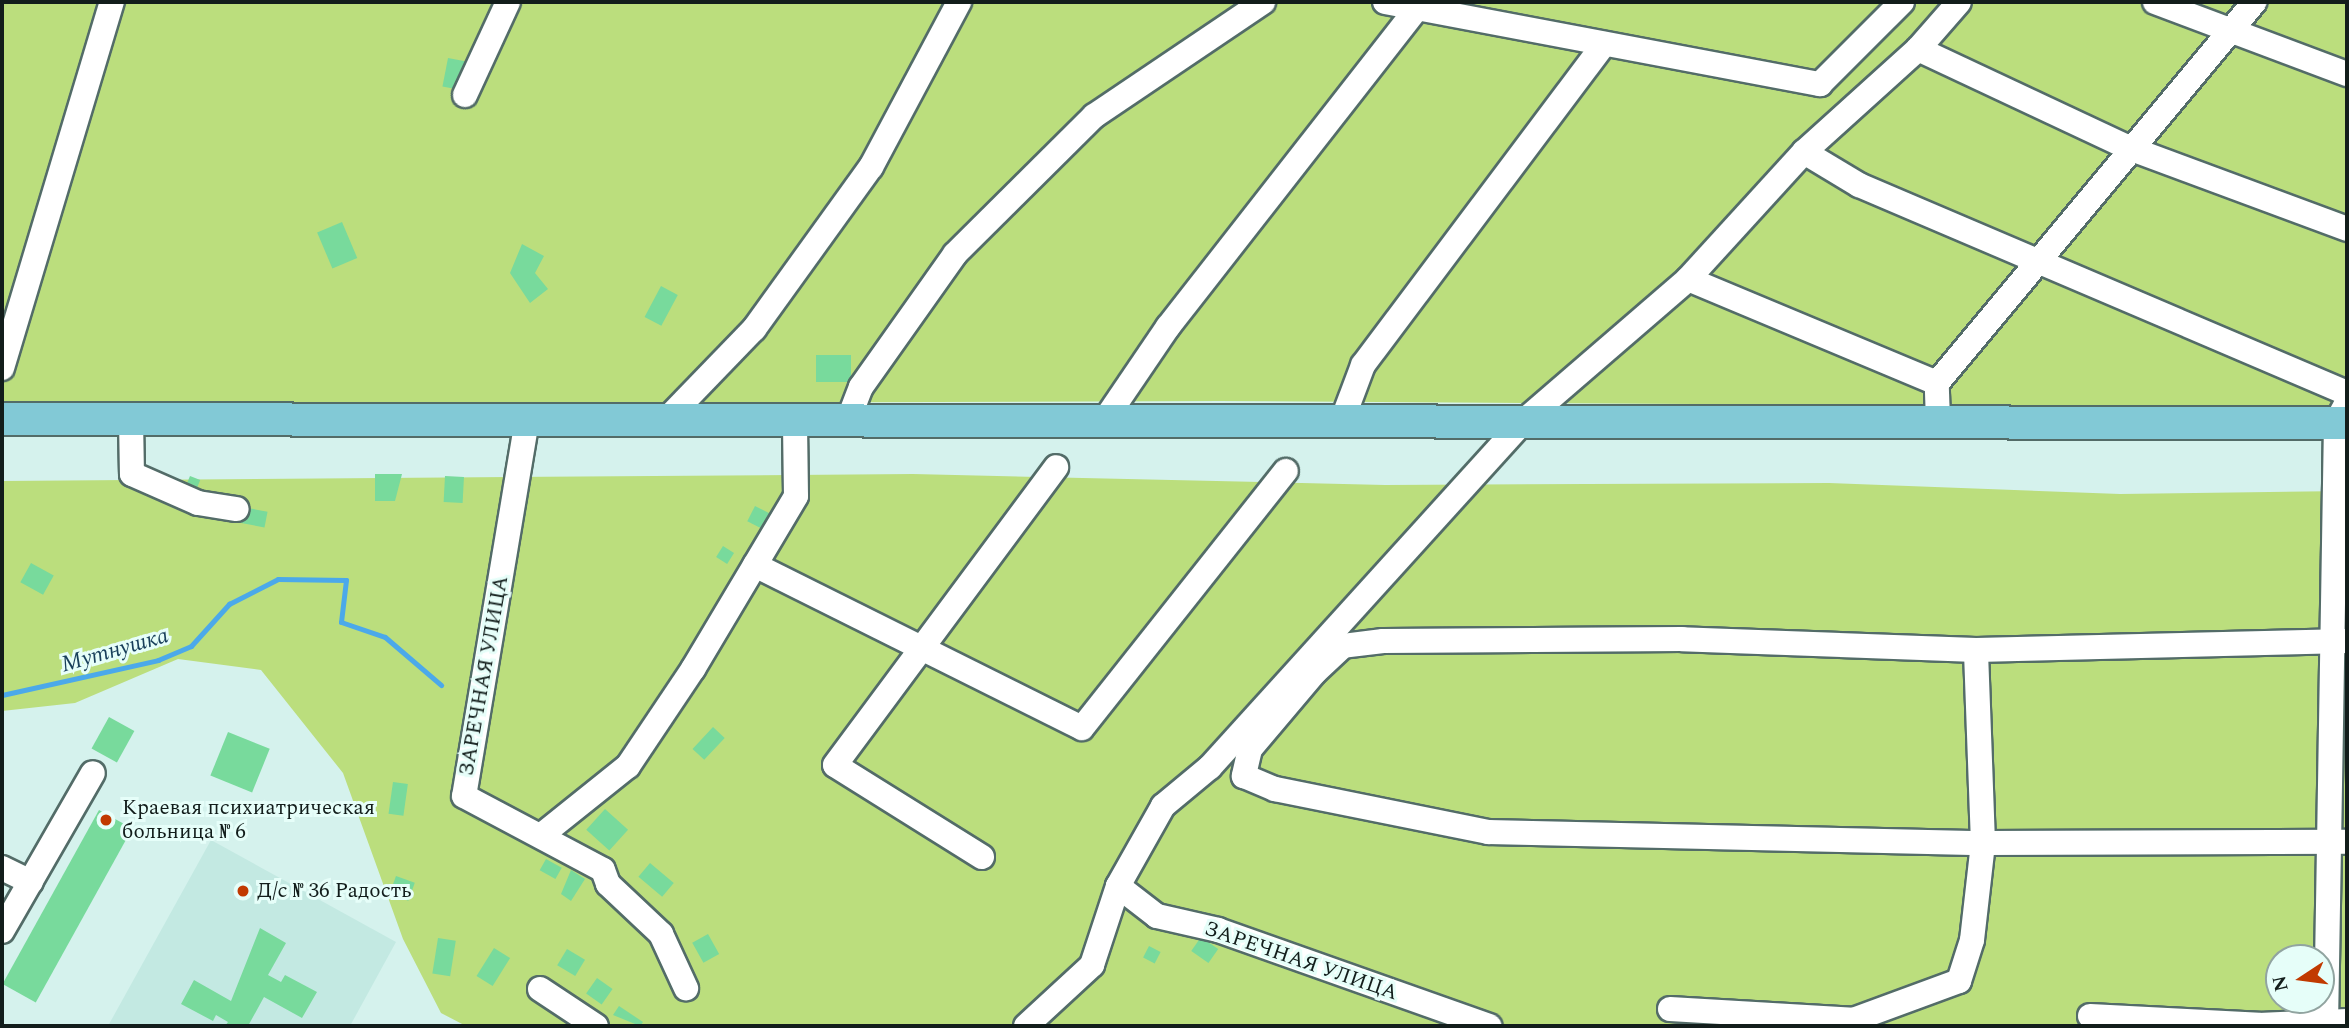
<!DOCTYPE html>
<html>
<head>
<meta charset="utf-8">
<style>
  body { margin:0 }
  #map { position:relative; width:2349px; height:1028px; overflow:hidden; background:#d5f2ed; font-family:Spectral,serif }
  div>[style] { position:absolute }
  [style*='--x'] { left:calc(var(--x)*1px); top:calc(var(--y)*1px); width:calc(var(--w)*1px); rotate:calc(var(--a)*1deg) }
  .built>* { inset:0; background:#c3e9e2 }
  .green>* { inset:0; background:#bbde7d }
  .stream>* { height:5px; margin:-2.5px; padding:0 2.5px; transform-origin:2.5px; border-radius:2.5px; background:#4ba9ea }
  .building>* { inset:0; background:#78da9c; transform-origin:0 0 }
  .roads { filter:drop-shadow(2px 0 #536c68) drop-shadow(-2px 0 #536c68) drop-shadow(0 2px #536c68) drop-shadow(0 -2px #536c68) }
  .minor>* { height:24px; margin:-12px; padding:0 12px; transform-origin:12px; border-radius:12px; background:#fff }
  .major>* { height:32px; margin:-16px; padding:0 16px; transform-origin:16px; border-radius:16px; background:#82c9d6 }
  .dots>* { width:19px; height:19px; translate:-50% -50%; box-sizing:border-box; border:4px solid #e6fef9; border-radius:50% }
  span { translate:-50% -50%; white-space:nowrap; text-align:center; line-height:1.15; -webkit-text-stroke:6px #e6fef9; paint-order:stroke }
  .street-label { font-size:21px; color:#121d1b }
  .poi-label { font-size:21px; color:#121d1b }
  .left { translate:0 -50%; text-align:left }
  .water-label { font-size:23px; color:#183f5a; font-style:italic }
  .frame { position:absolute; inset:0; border:4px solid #121d1b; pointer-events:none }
  .north { position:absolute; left:2265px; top:944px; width:70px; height:70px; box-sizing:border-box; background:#e6fef9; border:2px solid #91a4a0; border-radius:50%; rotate:257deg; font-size:19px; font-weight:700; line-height:28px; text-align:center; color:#121d1b }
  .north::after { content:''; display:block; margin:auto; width:24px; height:32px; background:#c13a01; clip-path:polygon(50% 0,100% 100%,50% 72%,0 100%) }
</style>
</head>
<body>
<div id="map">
  <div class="built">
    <div style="clip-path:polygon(211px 840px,396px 942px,350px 1026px,108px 1026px)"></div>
  </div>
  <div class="green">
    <div style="clip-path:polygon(2px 2px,2347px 2px,2347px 408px,1219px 401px,2px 405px)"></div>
    <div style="clip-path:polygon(evenodd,913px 474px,1385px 485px,1829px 483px,2120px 494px,2347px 491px,2347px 1026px,466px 1026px,441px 1013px,403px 939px,343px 773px,261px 670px,178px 659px,75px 703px,2px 711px,2px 481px,913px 474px,2279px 958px,2321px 958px,2321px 1000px,2279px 1000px,2279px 958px)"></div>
  </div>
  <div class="stream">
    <div style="--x:2;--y:695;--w:160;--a:-12.6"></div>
    <div style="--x:158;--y:660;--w:36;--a:-23"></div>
    <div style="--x:191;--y:646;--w:57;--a:-47.9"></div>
    <div style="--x:229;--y:604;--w:55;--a:-27"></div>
    <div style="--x:278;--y:579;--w:68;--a:0.8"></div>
    <div style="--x:346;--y:580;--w:42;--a:96.8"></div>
    <div style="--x:341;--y:622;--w:46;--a:18.8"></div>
    <div style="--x:385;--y:637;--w:74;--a:40.6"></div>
  </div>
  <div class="building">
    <div style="left:448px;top:58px;width:20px;height:29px;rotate:11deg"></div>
    <div style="left:342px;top:222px;width:39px;height:27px;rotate:67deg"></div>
    <div style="clip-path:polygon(522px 244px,544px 256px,535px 273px,548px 289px,530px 303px,510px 273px)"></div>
    <div style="left:661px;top:286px;width:19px;height:35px;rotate:28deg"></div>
    <div style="left:816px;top:355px;width:35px;height:27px"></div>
    <div style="clip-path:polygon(375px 474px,402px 474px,395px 501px,375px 501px)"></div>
    <div style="left:190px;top:476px;width:11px;height:16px;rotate:22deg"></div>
    <div style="left:445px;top:476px;width:19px;height:26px;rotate:3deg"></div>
    <div style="left:755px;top:506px;width:20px;height:17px;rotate:27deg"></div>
    <div style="left:243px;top:507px;width:25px;height:16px;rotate:11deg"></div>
    <div style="left:723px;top:546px;width:13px;height:13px;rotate:32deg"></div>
    <div style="left:31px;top:563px;width:26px;height:22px;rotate:29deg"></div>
    <div style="left:109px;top:717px;width:29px;height:36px;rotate:29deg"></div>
    <div style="left:713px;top:727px;width:16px;height:30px;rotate:43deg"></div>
    <div style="left:228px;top:732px;width:45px;height:47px;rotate:22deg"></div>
    <div style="left:393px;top:782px;width:15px;height:32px;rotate:8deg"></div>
    <div style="left:605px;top:809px;width:31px;height:28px;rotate:42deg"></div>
    <div style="left:99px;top:810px;width:38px;height:199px;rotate:29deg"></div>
    <div style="left:546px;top:859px;width:18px;height:13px;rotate:29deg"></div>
    <div style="left:650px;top:863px;width:31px;height:18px;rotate:40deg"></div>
    <div style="clip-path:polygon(571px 870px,585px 879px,571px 901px,561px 894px)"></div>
    <div style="left:396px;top:876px;width:20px;height:19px;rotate:20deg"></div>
    <div style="clip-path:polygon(260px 928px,286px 943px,268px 975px,281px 982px,285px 975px,317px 992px,302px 1018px,264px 997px,248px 1026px,225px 1026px,228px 1022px,216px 1015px,213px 1021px,181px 1004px,194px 980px,231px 1001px)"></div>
    <div style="left:708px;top:934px;width:23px;height:18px;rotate:61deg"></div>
    <div style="left:1201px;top:937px;width:21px;height:17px;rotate:35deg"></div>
    <div style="left:438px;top:938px;width:18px;height:36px;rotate:9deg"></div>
    <div style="left:1149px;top:946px;width:13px;height:13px;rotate:27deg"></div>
    <div style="left:494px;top:948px;width:19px;height:33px;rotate:32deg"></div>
    <div style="left:567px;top:949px;width:21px;height:19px;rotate:31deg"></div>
    <div style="left:597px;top:978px;width:19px;height:19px;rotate:35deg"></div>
    <div style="clip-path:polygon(619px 1006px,643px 1022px,640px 1026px,613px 1015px)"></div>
  </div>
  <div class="roads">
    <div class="minor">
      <div style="--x:1385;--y:2;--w:443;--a:10.7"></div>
      <div style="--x:1820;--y:84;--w:116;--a:-45"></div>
      <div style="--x:2155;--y:2;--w:205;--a:20.6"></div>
      <div style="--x:1918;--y:49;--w:238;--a:25.1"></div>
      <div style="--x:2134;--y:150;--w:227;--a:20.3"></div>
      <div style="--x:465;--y:95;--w:102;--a:-65.2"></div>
      <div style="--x:1804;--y:152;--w:64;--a:31"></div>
      <div style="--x:1859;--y:185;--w:530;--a:23.09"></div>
      <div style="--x:1688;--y:279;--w:270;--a:22.7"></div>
      <div style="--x:2;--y:368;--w:382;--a:-73.3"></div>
      <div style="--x:849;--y:418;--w:33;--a:-69"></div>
      <div style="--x:861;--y:387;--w:163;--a:-54.7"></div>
      <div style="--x:955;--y:254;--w:196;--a:-44.8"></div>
      <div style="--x:1094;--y:116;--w:204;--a:-34"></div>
      <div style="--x:131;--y:419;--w:55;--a:89"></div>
      <div style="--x:132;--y:474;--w:72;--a:23.7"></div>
      <div style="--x:198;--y:503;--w:39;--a:9"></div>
      <div style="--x:527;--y:420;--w:381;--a:99.5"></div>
      <div style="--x:464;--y:796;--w:157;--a:28"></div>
      <div style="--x:603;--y:870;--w:15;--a:70"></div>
      <div style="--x:608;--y:884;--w:73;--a:43.3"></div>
      <div style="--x:661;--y:934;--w:60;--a:65.2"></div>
      <div style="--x:666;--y:420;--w:127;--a:-46"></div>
      <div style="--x:754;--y:329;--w:200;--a:-54.2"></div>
      <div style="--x:871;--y:167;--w:187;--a:-61.9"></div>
      <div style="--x:1104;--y:421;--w:114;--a:-55.8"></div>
      <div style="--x:1168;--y:327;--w:400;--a:-52"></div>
      <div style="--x:1342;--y:421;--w:60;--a:-69.4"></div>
      <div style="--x:1363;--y:365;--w:401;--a:-53.1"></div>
      <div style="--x:1938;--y:421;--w:38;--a:-92"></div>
      <div style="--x:1937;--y:383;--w:496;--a:-50.2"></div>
      <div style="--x:755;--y:565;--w:365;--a:26.5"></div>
      <div style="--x:1082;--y:728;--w:328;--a:-51.6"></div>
      <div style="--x:2347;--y:641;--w:371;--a:178.6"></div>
      <div style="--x:1976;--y:650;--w:294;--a:-177.9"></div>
      <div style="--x:1682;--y:639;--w:299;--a:179.6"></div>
      <div style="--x:1383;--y:641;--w:40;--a:172.9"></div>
      <div style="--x:1343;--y:646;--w:38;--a:137"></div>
      <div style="--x:1315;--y:672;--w:101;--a:130.2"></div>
      <div style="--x:1250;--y:749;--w:28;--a:103"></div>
      <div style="--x:1244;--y:776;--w:34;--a:23"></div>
      <div style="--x:1275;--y:789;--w:217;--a:11.4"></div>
      <div style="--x:1488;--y:832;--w:495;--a:1.3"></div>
      <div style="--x:1983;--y:843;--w:364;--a:-0.2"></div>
      <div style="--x:543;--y:834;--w:109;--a:-38.7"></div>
      <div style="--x:628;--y:766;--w:117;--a:-56.2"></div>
      <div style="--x:693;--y:669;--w:201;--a:-59.2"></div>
      <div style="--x:796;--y:496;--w:76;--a:-90.8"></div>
      <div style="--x:982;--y:857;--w:173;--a:-148"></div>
      <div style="--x:835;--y:765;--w:371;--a:-53.4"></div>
      <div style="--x:2;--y:868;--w:32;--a:26"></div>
      <div style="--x:1118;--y:886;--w:49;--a:37.6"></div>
      <div style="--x:1157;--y:916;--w:63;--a:12.9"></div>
      <div style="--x:1218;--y:930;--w:288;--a:19.5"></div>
      <div style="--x:2;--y:931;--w:182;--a:-60.1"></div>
      <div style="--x:540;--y:989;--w:67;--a:33.5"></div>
      <div style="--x:1670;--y:1009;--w:183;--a:3.4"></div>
      <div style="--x:1853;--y:1020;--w:113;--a:-20.2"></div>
      <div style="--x:1959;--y:981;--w:43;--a:-72.4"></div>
      <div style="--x:1972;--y:940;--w:98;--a:-83.5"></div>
      <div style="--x:1983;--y:843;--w:193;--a:-92.1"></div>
      <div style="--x:2090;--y:1016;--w:169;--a:3"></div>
      <div style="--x:2259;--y:1025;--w:88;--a:-2.6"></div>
      <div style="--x:1026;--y:1026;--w:90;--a:-42.7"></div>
      <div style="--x:1092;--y:965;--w:83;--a:-71.8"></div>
      <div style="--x:1118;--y:886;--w:92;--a:-60.6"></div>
      <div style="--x:1163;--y:806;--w:61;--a:-39.7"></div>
      <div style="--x:1210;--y:767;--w:470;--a:-47.8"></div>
      <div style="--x:1526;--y:419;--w:214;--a:-40.8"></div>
      <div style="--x:1688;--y:279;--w:172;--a:-47.6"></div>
      <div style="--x:1804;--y:152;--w:154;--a:-42.1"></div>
      <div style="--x:1918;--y:49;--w:62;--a:-48.9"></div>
      <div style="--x:2326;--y:1026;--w:603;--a:-89.05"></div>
      <div style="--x:2336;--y:423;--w:24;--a:-62"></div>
    </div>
    <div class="major">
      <div style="--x:2;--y:419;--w:2345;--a:0.1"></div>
    </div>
  </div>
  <div class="dots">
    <div style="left:106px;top:820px;background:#c13a01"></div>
    <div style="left:243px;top:891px;background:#c13a01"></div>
  </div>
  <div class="street-label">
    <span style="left:484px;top:676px;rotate:-80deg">ЗАРЕЧНАЯ УЛИЦА</span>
    <span style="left:1301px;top:961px;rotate:19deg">ЗАРЕЧНАЯ УЛИЦА</span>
  </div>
  <div class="poi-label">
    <span class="left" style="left:122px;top:820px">Краевая психиатрическая<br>больница № 6</span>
    <span class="left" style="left:257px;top:891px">Д/с № 36 Радость</span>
  </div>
  <div class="water-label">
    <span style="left:115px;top:651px;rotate:-16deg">Мутнушка</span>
  </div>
  <div class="frame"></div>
  <div class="north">N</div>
</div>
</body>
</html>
